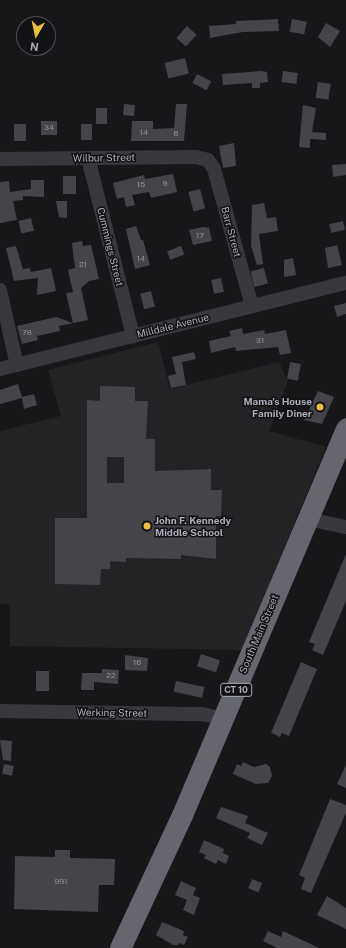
<!DOCTYPE html>
<html>
<head>
<meta charset="utf-8">
<style>
  body { margin:0 }
  #map { position:relative; width:346px; height:948px; overflow:hidden; background:#171719; font-family:"Public Sans",sans-serif }
  div>[style] { position:absolute }
  [style*='--x'] { left:calc(var(--x)*1px); top:calc(var(--y)*1px); width:calc(var(--w)*1px); rotate:calc(var(--a)*1deg) }
  .built>* { inset:0; background:#232326 }
  .building>* { inset:0; background:#444449; transform-origin:0 0 }
  .minor>* { height:14px; margin:-7px; padding:0 7px; transform-origin:7px; border-radius:7px; background:#38393e }
  .highway>* { height:21px; margin:-10.5px; padding:0 10.5px; transform-origin:10.5px; border-radius:10.5px; background:#65666e }
  .dots>* { width:11px; height:11px; translate:-50% -50%; box-sizing:border-box; border:2px solid #121214; border-radius:50% }
  span { translate:-50% -50%; white-space:nowrap; text-align:center; line-height:1.15; -webkit-text-stroke:3px #121214; paint-order:stroke }
  .number-label { font-size:8px; color:#90939c }
  .number-label span { -webkit-text-stroke-width:0 }
  .shield-label span { padding:1px 3px; background:#121214; border:1px solid; border-radius:3px; -webkit-text-stroke-width:0 }
  .shield-label { font-size:9px; color:#aaadb8; font-weight:700 }
  .street-label { font-size:10px; color:#aaadb8 }
  .poi-label { font-size:10px; color:#aaadb8; font-weight:700 }
  .right { translate:-100% -50%; text-align:right }
  .left { translate:0 -50%; text-align:left }
  .north { position:absolute; left:16px; top:16px; width:40px; height:40px; box-sizing:border-box; background:#121214; border:1px solid #4f5056; border-radius:50%; rotate:189deg; font-size:11px; font-weight:700; line-height:16px; text-align:center; color:#aaadb8 }
  .north::after { content:''; display:block; margin:auto; width:14px; height:18px; background:#e8bd40; clip-path:polygon(50% 0,100% 100%,50% 72%,0 100%) }
</style>
</head>
<body>
<div id="map">
  <div class="built">
    <div style="clip-path:polygon(158px 342px,170px 389px,279px 362px,288px 381px,269px 431px,326px 447px,242px 650px,10px 646px,10px 604px,0 604px,0 431px,61px 416px,48px 370px)"></div>
  </div>
  <div class="building">
    <div style="clip-path:polygon(278px 19px,279px 31px,243px 32px,210px 38px,209px 26px,236px 24px,236px 21px)"></div>
    <div style="left:292px;top:19px;width:15px;height:13px;rotate:11deg"></div>
    <div style="clip-path:polygon(326px 23px,340px 31px,330px 47px,318px 37px)"></div>
    <div style="left:187px;top:26px;width:13px;height:16px;rotate:42deg"></div>
    <div style="left:185px;top:58px;width:16px;height:21px;rotate:76deg"></div>
    <div style="clip-path:polygon(261px 71px,267px 72px,268px 82px,260px 83px,260px 88px,252px 88px,252px 83px,223px 85px,222px 74px)"></div>
    <div style="left:283px;top:71px;width:15px;height:11px;rotate:8deg"></div>
    <div style="left:197px;top:74px;width:16px;height:10px;rotate:27deg"></div>
    <div style="left:318px;top:82px;width:13px;height:16px;rotate:9deg"></div>
    <div style="left:124px;top:104px;width:11px;height:11px;rotate:5deg"></div>
    <div style="clip-path:polygon(176px 104px,187px 104px,184px 141px,131px 141px,132px 121px,153px 121px,153px 129px,174px 128px)"></div>
    <div style="clip-path:polygon(303px 105px,316px 108px,312px 132px,326px 133px,326px 140px,310px 139px,310px 148px,299px 147px)"></div>
    <div style="left:96px;top:108px;width:11px;height:16px"></div>
    <div style="left:57px;top:121px;width:14px;height:16px;rotate:90deg"></div>
    <div style="left:14px;top:124px;width:12px;height:17px"></div>
    <div style="left:81px;top:124px;width:11px;height:16px"></div>
    <div style="clip-path:polygon(234px 143px,236px 166px,223px 168px,219px 146px)"></div>
    <div style="clip-path:polygon(346px 164px,346px 175px,333px 177px,332px 165px)"></div>
    <div style="clip-path:polygon(173px 174px,177px 192px,151px 198px,149px 192px,132px 195px,135px 205px,126px 207px,124px 197px,117px 199px,113px 183px,144px 175px,145px 179px)"></div>
    <div style="left:63px;top:176px;width:13px;height:18px"></div>
    <div style="clip-path:polygon(31px 180px,44px 180px,44px 197px,23px 196px,23px 200px,13px 201px,17px 220px,0 223px,0 182px,9px 181px,10px 192px,31px 189px)"></div>
    <div style="left:200px;top:189px;width:20px;height:12px;rotate:75deg"></div>
    <div style="clip-path:polygon(56px 201px,67px 201px,67px 218px,59px 217px)"></div>
    <div style="clip-path:polygon(264px 203px,267px 218px,276px 217px,278px 231px,259px 234px,263px 264px,257px 265px,251px 246px,252px 205px)"></div>
    <div style="left:31px;top:218px;width:13px;height:13px;rotate:77deg"></div>
    <div style="left:343px;top:221px;width:9px;height:14px;rotate:77deg"></div>
    <div style="clip-path:polygon(136px 226px,141px 240px,143px 240px,150px 265px,135px 269px,126px 229px)"></div>
    <div style="clip-path:polygon(203px 227px,209px 228px,212px 241px,193px 245px,189px 230px)"></div>
    <div style="clip-path:polygon(82px 241px,83px 246px,91px 245px,99px 279px,89px 281px,81px 288px,88px 320px,59px 326px,60px 331px,37px 336px,38px 340px,22px 344px,17px 326px,56px 317px,73px 323px,66px 293px,73px 292px,68px 270px,75px 268px,72px 243px)"></div>
    <div style="clip-path:polygon(337px 245px,342px 265px,328px 268px,325px 248px)"></div>
    <div style="clip-path:polygon(16px 246px,23px 269px,30px 268px,31px 272px,51px 268px,56px 291px,37px 295px,38px 278px,14px 281px,6px 248px)"></div>
    <div style="left:181px;top:246px;width:9px;height:15px;rotate:69deg"></div>
    <div style="clip-path:polygon(293px 258px,296px 275px,284px 277px,284px 260px)"></div>
    <div style="left:264px;top:268px;width:16px;height:14px;rotate:76deg"></div>
    <div style="left:221px;top:278px;width:14px;height:10px;rotate:78deg"></div>
    <div style="left:151px;top:291px;width:16px;height:11px;rotate:76deg"></div>
    <div style="clip-path:polygon(346px 303px,346px 314px,337px 317px,334px 306px)"></div>
    <div style="clip-path:polygon(242px 328px,243px 334px,264px 330px,265px 334px,286px 330px,291px 353px,280px 355px,278px 347px,236px 351px,235px 347px,211px 353px,209px 341px,231px 336px,229px 331px)"></div>
    <div style="clip-path:polygon(194px 352px,196px 359px,182px 362px,186px 385px,171px 388px,168px 376px,176px 374px,172px 357px)"></div>
    <div style="left:290px;top:362px;width:11px;height:17px;rotate:10deg"></div>
    <div style="clip-path:polygon(18px 384px,22px 397px,34px 394px,37px 405px,24px 409px,22px 398px,0 404px,0 390px)"></div>
    <div style="clip-path:polygon(evenodd,100px 386px,135px 387px,135px 401px,148px 401px,146px 439px,155px 439px,155px 471px,211px 469px,211px 490px,222px 490px,221px 516px,216px 516px,216px 559px,181px 555px,181px 559px,126px 558px,126px 562px,110px 561px,110px 569px,101px 569px,100px 585px,55px 584px,55px 518px,87px 518px,87px 400px,100px 401px,100px 386px,107px 457px,124px 457px,124px 483px,107px 483px,107px 457px)"></div>
    <div style="clip-path:polygon(318px 391px,334px 397px,322px 424px,304px 420px)"></div>
    <div style="clip-path:polygon(346px 554px,346px 601px,323px 655px,312px 650px,315px 644px,309px 642px)"></div>
    <div style="left:201px;top:654px;width:20px;height:13px;rotate:18deg"></div>
    <div style="clip-path:polygon(125px 655px,148px 658px,147px 671px,125px 670px)"></div>
    <div style="clip-path:polygon(301px 662px,317px 669px,289px 736px,282px 733px,280px 737px,271px 733px)"></div>
    <div style="clip-path:polygon(102px 669px,119px 670px,118px 684px,94px 682px,94px 690px,81px 690px,82px 673px,102px 673px)"></div>
    <div style="left:36px;top:671px;width:13px;height:20px"></div>
    <div style="left:176px;top:681px;width:29px;height:11px;rotate:12deg"></div>
    <div style="clip-path:polygon(0 740px,12px 741px,11px 761px,3px 760px)"></div>
    <div style="clip-path:polygon(243px 762px,254px 767px,266px 764px,270px 767px,272px 776px,268px 783px,256px 784px,233px 774px,237px 764px,241px 766px)"></div>
    <div style="left:4px;top:764px;width:10px;height:10px;rotate:11deg"></div>
    <div style="clip-path:polygon(346px 765px,346px 788px,337px 784px)"></div>
    <div style="clip-path:polygon(330px 799px,346px 805px,346px 813px,311px 893px,301px 889px,305px 878px,299px 875px)"></div>
    <div style="clip-path:polygon(221px 807px,248px 816px,245px 823px,268px 833px,262px 845px,247px 838px,250px 833px,216px 818px)"></div>
    <div style="clip-path:polygon(204px 840px,224px 849px,223px 853px,229px 856px,226px 864px,218px 860px,216px 864px,204px 858px,206px 855px,199px 852px)"></div>
    <div style="clip-path:polygon(55px 850px,70px 850px,70px 858px,115px 859px,114px 885px,99px 885px,98px 912px,14px 909px,15px 856px,55px 857px)"></div>
    <div style="left:252px;top:879px;width:11px;height:10px;rotate:22deg"></div>
    <div style="clip-path:polygon(181px 881px,196px 888px,193px 895px,200px 898px,194px 915px,183px 910px,187px 900px,175px 895px)"></div>
    <div style="clip-path:polygon(327px 896px,346px 908px,346px 929px,317px 915px)"></div>
    <div style="clip-path:polygon(162px 922px,184px 931px,183px 935px,188px 937px,184px 945px,179px 943px,178px 945px,173px 945px,156px 935px)"></div>
    <div style="clip-path:polygon(268px 931px,281px 937px,283px 931px,319px 948px,277px 948px,263px 941px)"></div>
  </div>
  <div class="minor">
    <div style="--x:88;--y:158;--w:184;--a:75.8"></div>
    <div style="--x:0;--y:159;--w:196;--a:-0.6"></div>
    <div style="--x:196;--y:157;--w:12;--a:14"></div>
    <div style="--x:208;--y:160;--w:11;--a:56"></div>
    <div style="--x:214;--y:169;--w:142;--a:74.5"></div>
    <div style="--x:0;--y:290;--w:77;--a:77.2"></div>
    <div style="--x:0;--y:369;--w:357;--a:-14"></div>
    <div style="--x:308;--y:519;--w:39;--a:12"></div>
    <div style="--x:0;--y:711;--w:202;--a:0.9"></div>
    <div style="--x:202;--y:714;--w:23;--a:13"></div>
  </div>
  <div class="highway">
    <div style="--x:120;--y:948;--w:147;--a:-65"></div>
    <div style="--x:182;--y:815;--w:420;--a:-67"></div>
  </div>
  <div class="dots">
    <div style="left:320px;top:407px;background:#e8bd40"></div>
    <div style="left:147px;top:526px;background:#e8bd40"></div>
  </div>
  <div class="number-label">
    <span style="left:49px;top:128px">34</span>
    <span style="left:144px;top:133px">14</span>
    <span style="left:176px;top:134px">6</span>
    <span style="left:165px;top:184px">9</span>
    <span style="left:141px;top:185px">15</span>
    <span style="left:200px;top:236px">17</span>
    <span style="left:141px;top:259px">14</span>
    <span style="left:83px;top:265px">21</span>
    <span style="left:27px;top:333px">78</span>
    <span style="left:260px;top:341px">31</span>
    <span style="left:137px;top:663px">16</span>
    <span style="left:111px;top:676px">22</span>
    <span style="left:61px;top:882px">991</span>
  </div>
  <div class="shield-label">
    <span style="left:236px;top:690px">CT 10</span>
  </div>
  <div class="street-label">
    <span style="left:104px;top:158px;rotate:-1deg">Wilbur Street</span>
    <span style="left:231px;top:232px;rotate:75deg">Barr Street</span>
    <span style="left:110px;top:247px;rotate:76deg">Cummings Street</span>
    <span style="left:173px;top:326px;rotate:-14deg">Milldale Avenue</span>
    <span style="left:259px;top:634px;rotate:-67deg">South Main Street</span>
    <span style="left:112px;top:713px;rotate:1deg">Werking Street</span>
  </div>
  <div class="poi-label">
    <span class="right" style="left:312px;top:407px">Mama's House<br>Family Diner</span>
    <span class="left" style="left:155px;top:526px">John F. Kennedy<br>Middle School</span>
  </div>
  <div class="north">N</div>
</div>
</body>
</html>
